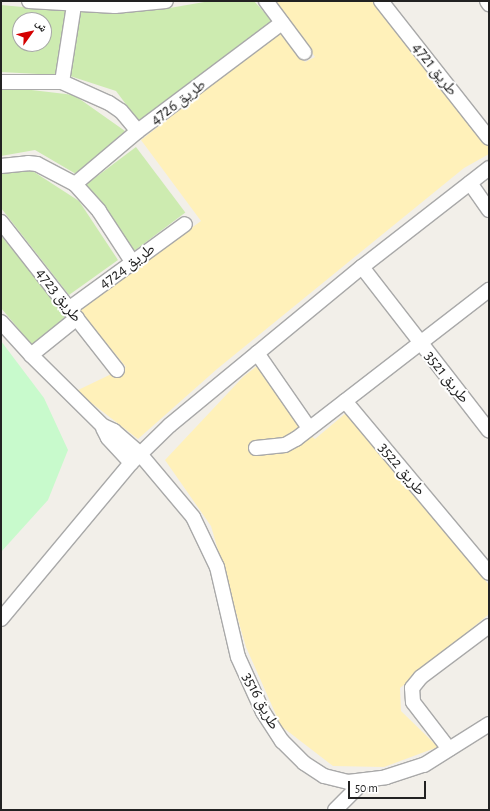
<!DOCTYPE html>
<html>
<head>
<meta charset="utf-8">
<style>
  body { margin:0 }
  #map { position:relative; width:490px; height:811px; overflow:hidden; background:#f2efe9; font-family:"Alegreya Sans","Noto Naskh Arabic",sans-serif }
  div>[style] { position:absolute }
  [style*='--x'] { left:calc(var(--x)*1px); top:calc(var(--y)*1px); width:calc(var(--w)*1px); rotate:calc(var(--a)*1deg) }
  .grass>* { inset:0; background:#cdebb0; transform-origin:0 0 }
  .sand>* { inset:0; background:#fff1ba }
  .park>* { inset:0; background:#c8facc }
  .roads { filter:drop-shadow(1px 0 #a9a9a9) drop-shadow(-1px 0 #a9a9a9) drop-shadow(0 1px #a9a9a9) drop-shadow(0 -1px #a9a9a9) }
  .minor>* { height:14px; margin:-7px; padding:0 7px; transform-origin:7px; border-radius:7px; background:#fff }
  span { translate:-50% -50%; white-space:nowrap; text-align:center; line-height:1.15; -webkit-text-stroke:4px #fff; paint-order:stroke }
  .street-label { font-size:16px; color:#222 }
  .frame { position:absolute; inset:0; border:2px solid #222; pointer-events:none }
  .north { position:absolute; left:12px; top:12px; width:40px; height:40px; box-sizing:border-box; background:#fff; border:1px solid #a7a7a7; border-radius:50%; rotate:57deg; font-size:11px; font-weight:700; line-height:16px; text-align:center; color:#222 }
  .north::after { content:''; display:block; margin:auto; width:14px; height:18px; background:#d40000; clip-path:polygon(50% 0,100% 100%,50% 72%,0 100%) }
  .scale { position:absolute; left:348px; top:781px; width:78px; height:18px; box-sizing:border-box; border:2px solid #222; border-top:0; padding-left:5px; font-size:12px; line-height:14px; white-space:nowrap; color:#222; -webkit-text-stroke:3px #fff; paint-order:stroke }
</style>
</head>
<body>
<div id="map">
  <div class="grass">
    <div style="clip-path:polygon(210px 1px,254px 1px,274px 23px,140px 123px,116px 91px,70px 76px,80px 12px,158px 10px)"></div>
    <div style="clip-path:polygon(evenodd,1px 5px,67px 11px,57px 75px,1px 72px,1px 5px,20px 20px,44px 20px,44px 44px,20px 44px,20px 20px)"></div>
    <div style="clip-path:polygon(23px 89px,74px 95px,125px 131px,76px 174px,35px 150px,1px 156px,1px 90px)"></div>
    <div style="left:136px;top:147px;width:82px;height:65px;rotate:53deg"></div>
    <div style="clip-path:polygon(31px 170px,79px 201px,118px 260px,69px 295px,1px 208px,1px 173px)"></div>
    <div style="clip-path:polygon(1px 236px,69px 317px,32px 345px,1px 308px)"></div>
  </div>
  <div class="sand">
    <div style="clip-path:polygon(275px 1px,372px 1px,489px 147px,489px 154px,464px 168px,217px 369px,138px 439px,76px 391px,126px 367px,79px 310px,201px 221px,141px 140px,281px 31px,305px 62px,315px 57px)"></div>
    <div style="clip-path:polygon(262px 362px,300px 427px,315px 439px,346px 413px,489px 585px,489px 614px,400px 688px,401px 711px,438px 747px,384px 767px,333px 766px,281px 726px,246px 647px,211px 526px,165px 460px,243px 377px)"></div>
  </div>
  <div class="park">
    <div style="clip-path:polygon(1px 341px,44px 398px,68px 450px,48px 500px,1px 552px)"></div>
  </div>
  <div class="roads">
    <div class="minor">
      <div style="--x:29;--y:1;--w:86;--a:3.3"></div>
      <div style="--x:115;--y:6;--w:51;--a:-5.6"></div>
      <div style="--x:266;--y:1;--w:64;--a:53.3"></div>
      <div style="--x:381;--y:1;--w:174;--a:51.8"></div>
      <div style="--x:487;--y:1;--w:4;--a:56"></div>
      <div style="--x:1;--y:82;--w:61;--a:0"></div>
      <div style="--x:62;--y:82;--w:51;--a:24.1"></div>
      <div style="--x:109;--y:103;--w:14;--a:34"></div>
      <div style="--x:121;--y:111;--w:26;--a:50"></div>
      <div style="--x:62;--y:82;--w:78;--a:-81.1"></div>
      <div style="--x:1;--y:166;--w:27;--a:-6"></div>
      <div style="--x:28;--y:163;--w:9;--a:6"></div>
      <div style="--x:37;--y:164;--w:43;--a:27.8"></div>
      <div style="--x:75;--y:184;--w:36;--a:48"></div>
      <div style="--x:99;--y:211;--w:62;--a:56.8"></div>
      <div style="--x:470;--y:183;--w:33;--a:55"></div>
      <div style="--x:75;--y:184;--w:82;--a:-40.1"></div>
      <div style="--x:138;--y:131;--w:180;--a:-36.9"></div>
      <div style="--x:1;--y:222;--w:188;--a:51.9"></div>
      <div style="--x:362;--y:267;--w:207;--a:52.2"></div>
      <div style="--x:70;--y:308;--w:142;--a:-36.1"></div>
      <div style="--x:1;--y:322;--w:45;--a:47.7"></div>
      <div style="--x:31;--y:355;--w:101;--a:44.6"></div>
      <div style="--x:103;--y:426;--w:12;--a:24"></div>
      <div style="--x:114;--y:431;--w:35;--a:41"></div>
      <div style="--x:140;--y:454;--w:82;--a:49.9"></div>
      <div style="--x:193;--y:517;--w:55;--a:64.4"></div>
      <div style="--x:217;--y:567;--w:92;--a:76.9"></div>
      <div style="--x:238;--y:657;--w:60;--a:65.6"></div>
      <div style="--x:263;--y:712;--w:35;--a:57"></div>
      <div style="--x:282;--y:741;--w:31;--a:45"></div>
      <div style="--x:304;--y:763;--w:24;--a:33"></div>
      <div style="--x:324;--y:776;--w:25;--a:14"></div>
      <div style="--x:348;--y:782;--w:38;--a:-7"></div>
      <div style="--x:386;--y:777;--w:40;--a:-18"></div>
      <div style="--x:424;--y:765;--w:77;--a:-32.2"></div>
      <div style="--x:257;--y:353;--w:91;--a:55.3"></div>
      <div style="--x:31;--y:355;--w:59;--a:-38.8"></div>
      <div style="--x:345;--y:401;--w:224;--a:50.1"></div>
      <div style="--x:103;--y:428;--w:11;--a:63"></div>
      <div style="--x:108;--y:438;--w:34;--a:47"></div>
      <div style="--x:256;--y:448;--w:29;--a:-6"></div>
      <div style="--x:285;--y:445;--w:13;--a:-29"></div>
      <div style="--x:296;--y:439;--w:244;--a:-37.7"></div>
      <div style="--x:1;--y:619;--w:203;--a:-50.2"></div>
      <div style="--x:131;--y:463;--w:54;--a:-44.3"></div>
      <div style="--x:170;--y:425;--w:249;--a:-39.5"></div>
      <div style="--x:362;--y:267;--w:161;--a:-37.9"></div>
      <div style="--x:449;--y:749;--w:59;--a:-127.5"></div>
      <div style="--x:413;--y:702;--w:14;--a:-94"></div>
      <div style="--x:412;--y:688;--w:14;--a:-51"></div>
      <div style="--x:421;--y:677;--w:85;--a:-36.9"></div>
      <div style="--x:335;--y:810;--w:42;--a:-45"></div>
    </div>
  </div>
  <div class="street-label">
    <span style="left:435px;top:69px;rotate:52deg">طريق 4721</span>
    <span style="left:178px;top:102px;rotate:-37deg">طريق 4726</span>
    <span style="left:127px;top:266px;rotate:-36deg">طريق 4724</span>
    <span style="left:59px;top:295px;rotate:52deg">طريق 4723</span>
    <span style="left:447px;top:377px;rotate:52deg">طريق 3521</span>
    <span style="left:402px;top:469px;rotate:50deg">طريق 3522</span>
    <span style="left:261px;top:701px;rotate:62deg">طريق 3516</span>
  </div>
  <div class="frame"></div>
  <div class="north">ش</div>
  <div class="scale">50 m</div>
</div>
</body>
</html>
